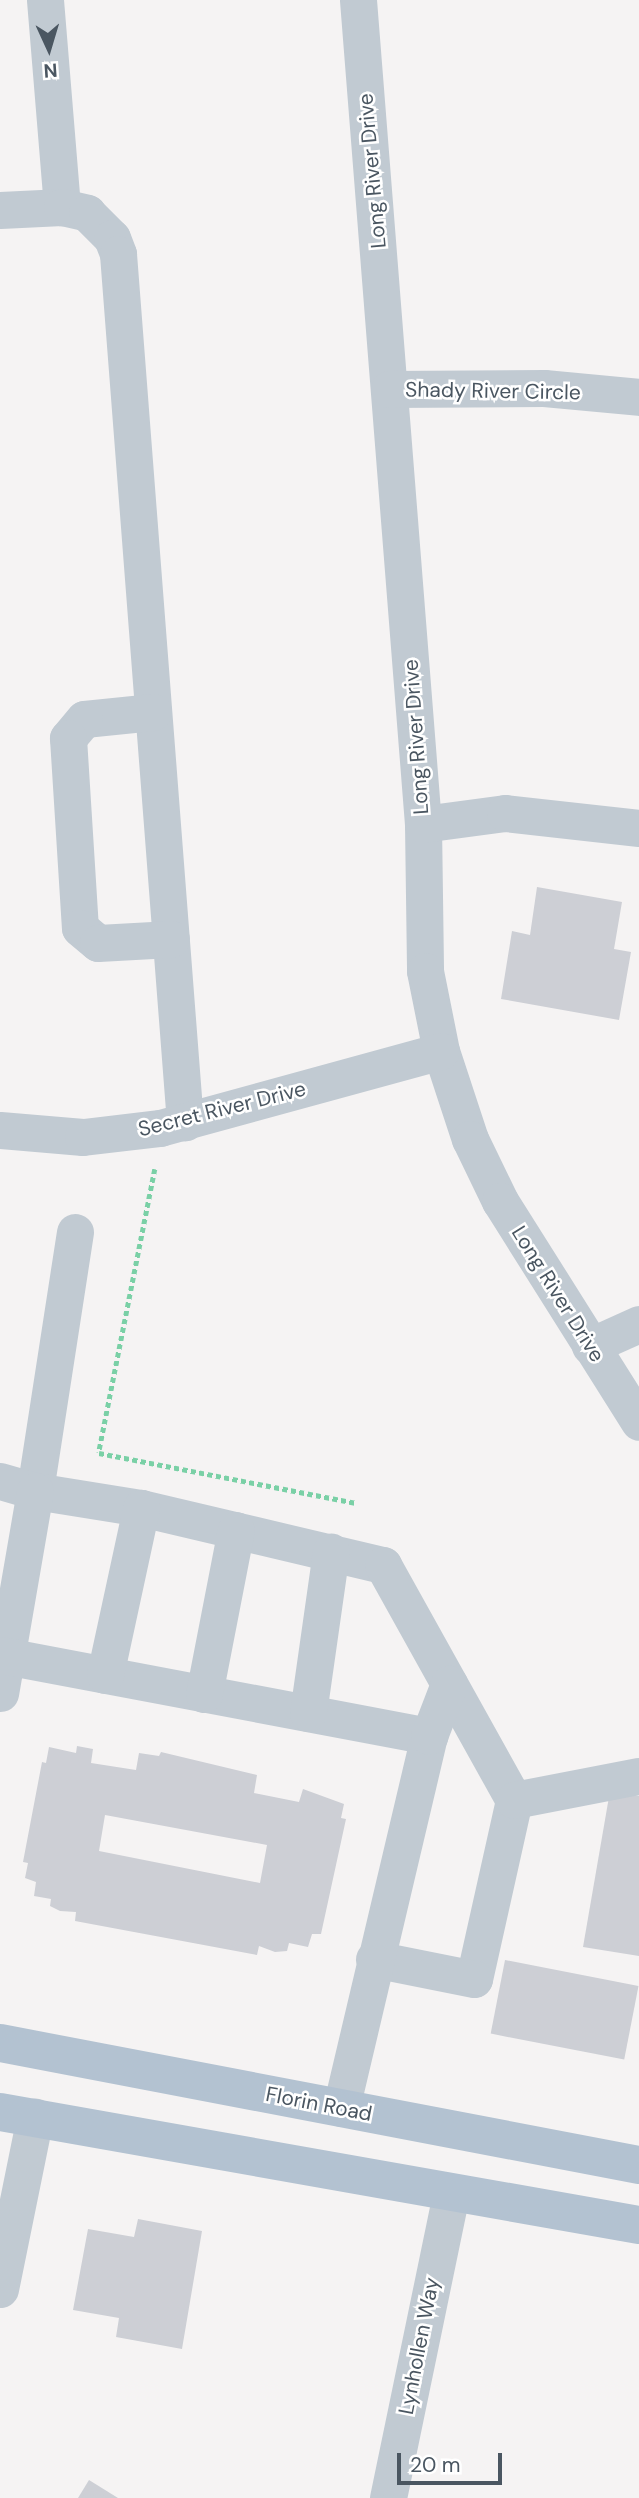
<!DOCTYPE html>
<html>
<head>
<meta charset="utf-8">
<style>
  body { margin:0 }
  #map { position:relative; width:639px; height:2498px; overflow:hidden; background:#f5f3f3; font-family:"DM Sans",sans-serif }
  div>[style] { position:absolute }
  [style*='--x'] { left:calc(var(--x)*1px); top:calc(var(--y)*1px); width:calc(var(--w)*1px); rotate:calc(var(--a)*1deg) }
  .building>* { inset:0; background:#cdcfd5; transform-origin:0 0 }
  .path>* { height:4.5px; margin-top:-2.25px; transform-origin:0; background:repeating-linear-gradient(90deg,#7ad0a6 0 5px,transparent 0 8.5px) }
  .minor>* { height:37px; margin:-18.5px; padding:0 18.5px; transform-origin:18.5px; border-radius:18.5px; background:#c1cad2 }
  .major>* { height:38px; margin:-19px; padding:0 19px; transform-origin:19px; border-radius:19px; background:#b3c2d1 }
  span { translate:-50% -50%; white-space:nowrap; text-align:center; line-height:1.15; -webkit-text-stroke:5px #fff; paint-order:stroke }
  .street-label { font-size:21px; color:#4a5661 }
  .north { position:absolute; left:14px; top:14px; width:70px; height:70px; -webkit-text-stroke:5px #fff; paint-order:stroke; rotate:176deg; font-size:19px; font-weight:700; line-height:28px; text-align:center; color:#4a5661 }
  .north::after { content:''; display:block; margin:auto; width:24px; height:32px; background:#4a5661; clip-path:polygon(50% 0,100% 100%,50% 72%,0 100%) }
  .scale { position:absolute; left:397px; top:2453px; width:105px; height:32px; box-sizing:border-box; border:4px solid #4a5661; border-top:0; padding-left:9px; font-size:21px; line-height:24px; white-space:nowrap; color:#4a5661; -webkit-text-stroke:5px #fff; paint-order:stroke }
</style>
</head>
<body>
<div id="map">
  <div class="building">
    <div style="clip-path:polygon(537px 887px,622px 902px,614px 949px,631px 952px,619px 1020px,501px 999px,512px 931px,530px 935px)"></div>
    <div style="clip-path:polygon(evenodd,77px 1746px,93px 1749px,91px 1763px,136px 1770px,139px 1753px,159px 1756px,161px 1752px,257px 1775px,254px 1793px,299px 1802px,303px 1789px,344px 1804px,341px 1818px,346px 1819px,321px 1934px,312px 1934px,308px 1947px,289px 1943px,287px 1951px,275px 1952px,259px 1946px,257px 1955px,75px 1921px,76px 1912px,60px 1911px,50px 1906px,51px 1899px,34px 1896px,36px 1882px,25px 1878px,28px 1863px,23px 1862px,42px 1762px,46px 1763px,49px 1747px,76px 1753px,77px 1746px,105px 1815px,267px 1845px,260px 1883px,99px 1851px,105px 1815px)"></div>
    <div style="clip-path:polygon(610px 1791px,639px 1796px,639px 1956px,583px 1947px)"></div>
    <div style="left:505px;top:1960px;width:136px;height:75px;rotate:11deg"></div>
    <div style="clip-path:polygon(138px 2219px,202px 2231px,182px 2349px,116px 2337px,119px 2318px,73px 2310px,88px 2229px,134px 2237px)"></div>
    <div style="clip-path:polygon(89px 2480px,118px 2498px,78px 2498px)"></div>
  </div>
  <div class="path">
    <div style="--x:155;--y:1169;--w:289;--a:101.2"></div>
    <div style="--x:99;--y:1453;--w:262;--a:11"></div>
  </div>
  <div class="minor">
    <div style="--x:45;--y:0;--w:208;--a:85.3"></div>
    <div style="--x:358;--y:0;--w:827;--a:85.49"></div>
    <div style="--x:423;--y:824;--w:147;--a:89.2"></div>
    <div style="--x:425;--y:971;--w:82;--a:78.7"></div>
    <div style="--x:441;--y:1051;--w:93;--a:71.8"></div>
    <div style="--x:470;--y:1139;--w:69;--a:64.2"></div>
    <div style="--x:500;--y:1201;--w:261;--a:57.8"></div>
    <div style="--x:0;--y:210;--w:62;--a:-2.8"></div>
    <div style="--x:62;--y:207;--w:26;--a:13"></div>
    <div style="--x:87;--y:213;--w:35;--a:45"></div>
    <div style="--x:112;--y:238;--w:17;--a:69"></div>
    <div style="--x:118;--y:254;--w:871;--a:85.59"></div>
    <div style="--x:389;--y:389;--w:155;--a:-0.4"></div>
    <div style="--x:544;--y:388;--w:95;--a:5.4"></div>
    <div style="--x:153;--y:712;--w:69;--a:174.2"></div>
    <div style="--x:84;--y:719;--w:25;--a:130"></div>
    <div style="--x:68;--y:738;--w:190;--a:86.4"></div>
    <div style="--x:80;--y:928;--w:23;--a:40"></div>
    <div style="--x:98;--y:943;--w:73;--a:-3.1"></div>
    <div style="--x:423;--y:824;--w:83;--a:-7.6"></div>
    <div style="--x:505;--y:813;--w:135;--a:6.4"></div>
    <div style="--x:0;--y:1130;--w:83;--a:4.8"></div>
    <div style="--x:83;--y:1137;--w:78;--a:-6.7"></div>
    <div style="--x:160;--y:1128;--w:291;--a:-15.3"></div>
    <div style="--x:75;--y:1232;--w:262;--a:98.8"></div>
    <div style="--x:35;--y:1491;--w:107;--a:9.1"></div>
    <div style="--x:141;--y:1508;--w:249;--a:13.3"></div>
    <div style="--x:383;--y:1565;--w:269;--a:60.9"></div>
    <div style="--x:514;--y:1800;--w:183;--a:102.6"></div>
    <div style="--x:474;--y:1979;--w:102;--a:-168.7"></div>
    <div style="--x:590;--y:1346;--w:54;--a:-24.2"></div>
    <div style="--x:0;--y:1481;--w:36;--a:16"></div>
    <div style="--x:35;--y:1491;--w:205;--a:99.8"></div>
    <div style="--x:0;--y:1655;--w:437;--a:10.7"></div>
    <div style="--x:105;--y:1675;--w:171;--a:-77.8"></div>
    <div style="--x:204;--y:1694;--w:167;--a:-79"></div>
    <div style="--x:308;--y:1713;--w:163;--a:-81.9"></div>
    <div style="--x:514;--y:1800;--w:127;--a:-10.9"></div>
    <div style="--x:341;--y:2108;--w:382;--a:-76.7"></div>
    <div style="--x:429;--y:1736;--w:56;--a:-69"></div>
    <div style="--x:0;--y:2289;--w:176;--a:-78.5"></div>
    <div style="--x:388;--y:2498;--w:311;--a:-78.3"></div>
  </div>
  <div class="major">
    <div style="--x:0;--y:2043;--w:651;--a:10.81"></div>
    <div style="--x:0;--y:2112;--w:649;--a:10.03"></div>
  </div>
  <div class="street-label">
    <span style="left:372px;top:171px;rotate:-95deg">Long River Drive</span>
    <span style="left:493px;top:391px;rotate:1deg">Shady River Circle</span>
    <span style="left:416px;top:737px;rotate:-94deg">Long River Drive</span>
    <span style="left:222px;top:1109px;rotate:-14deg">Secret River Drive</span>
    <span style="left:558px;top:1294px;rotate:58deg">Long River Drive</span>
    <span style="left:319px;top:2104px;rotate:11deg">Florin Road</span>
    <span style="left:419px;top:2346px;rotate:-79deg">Lynhollen Way</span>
  </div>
  <div class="north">N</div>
  <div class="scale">20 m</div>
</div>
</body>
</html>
